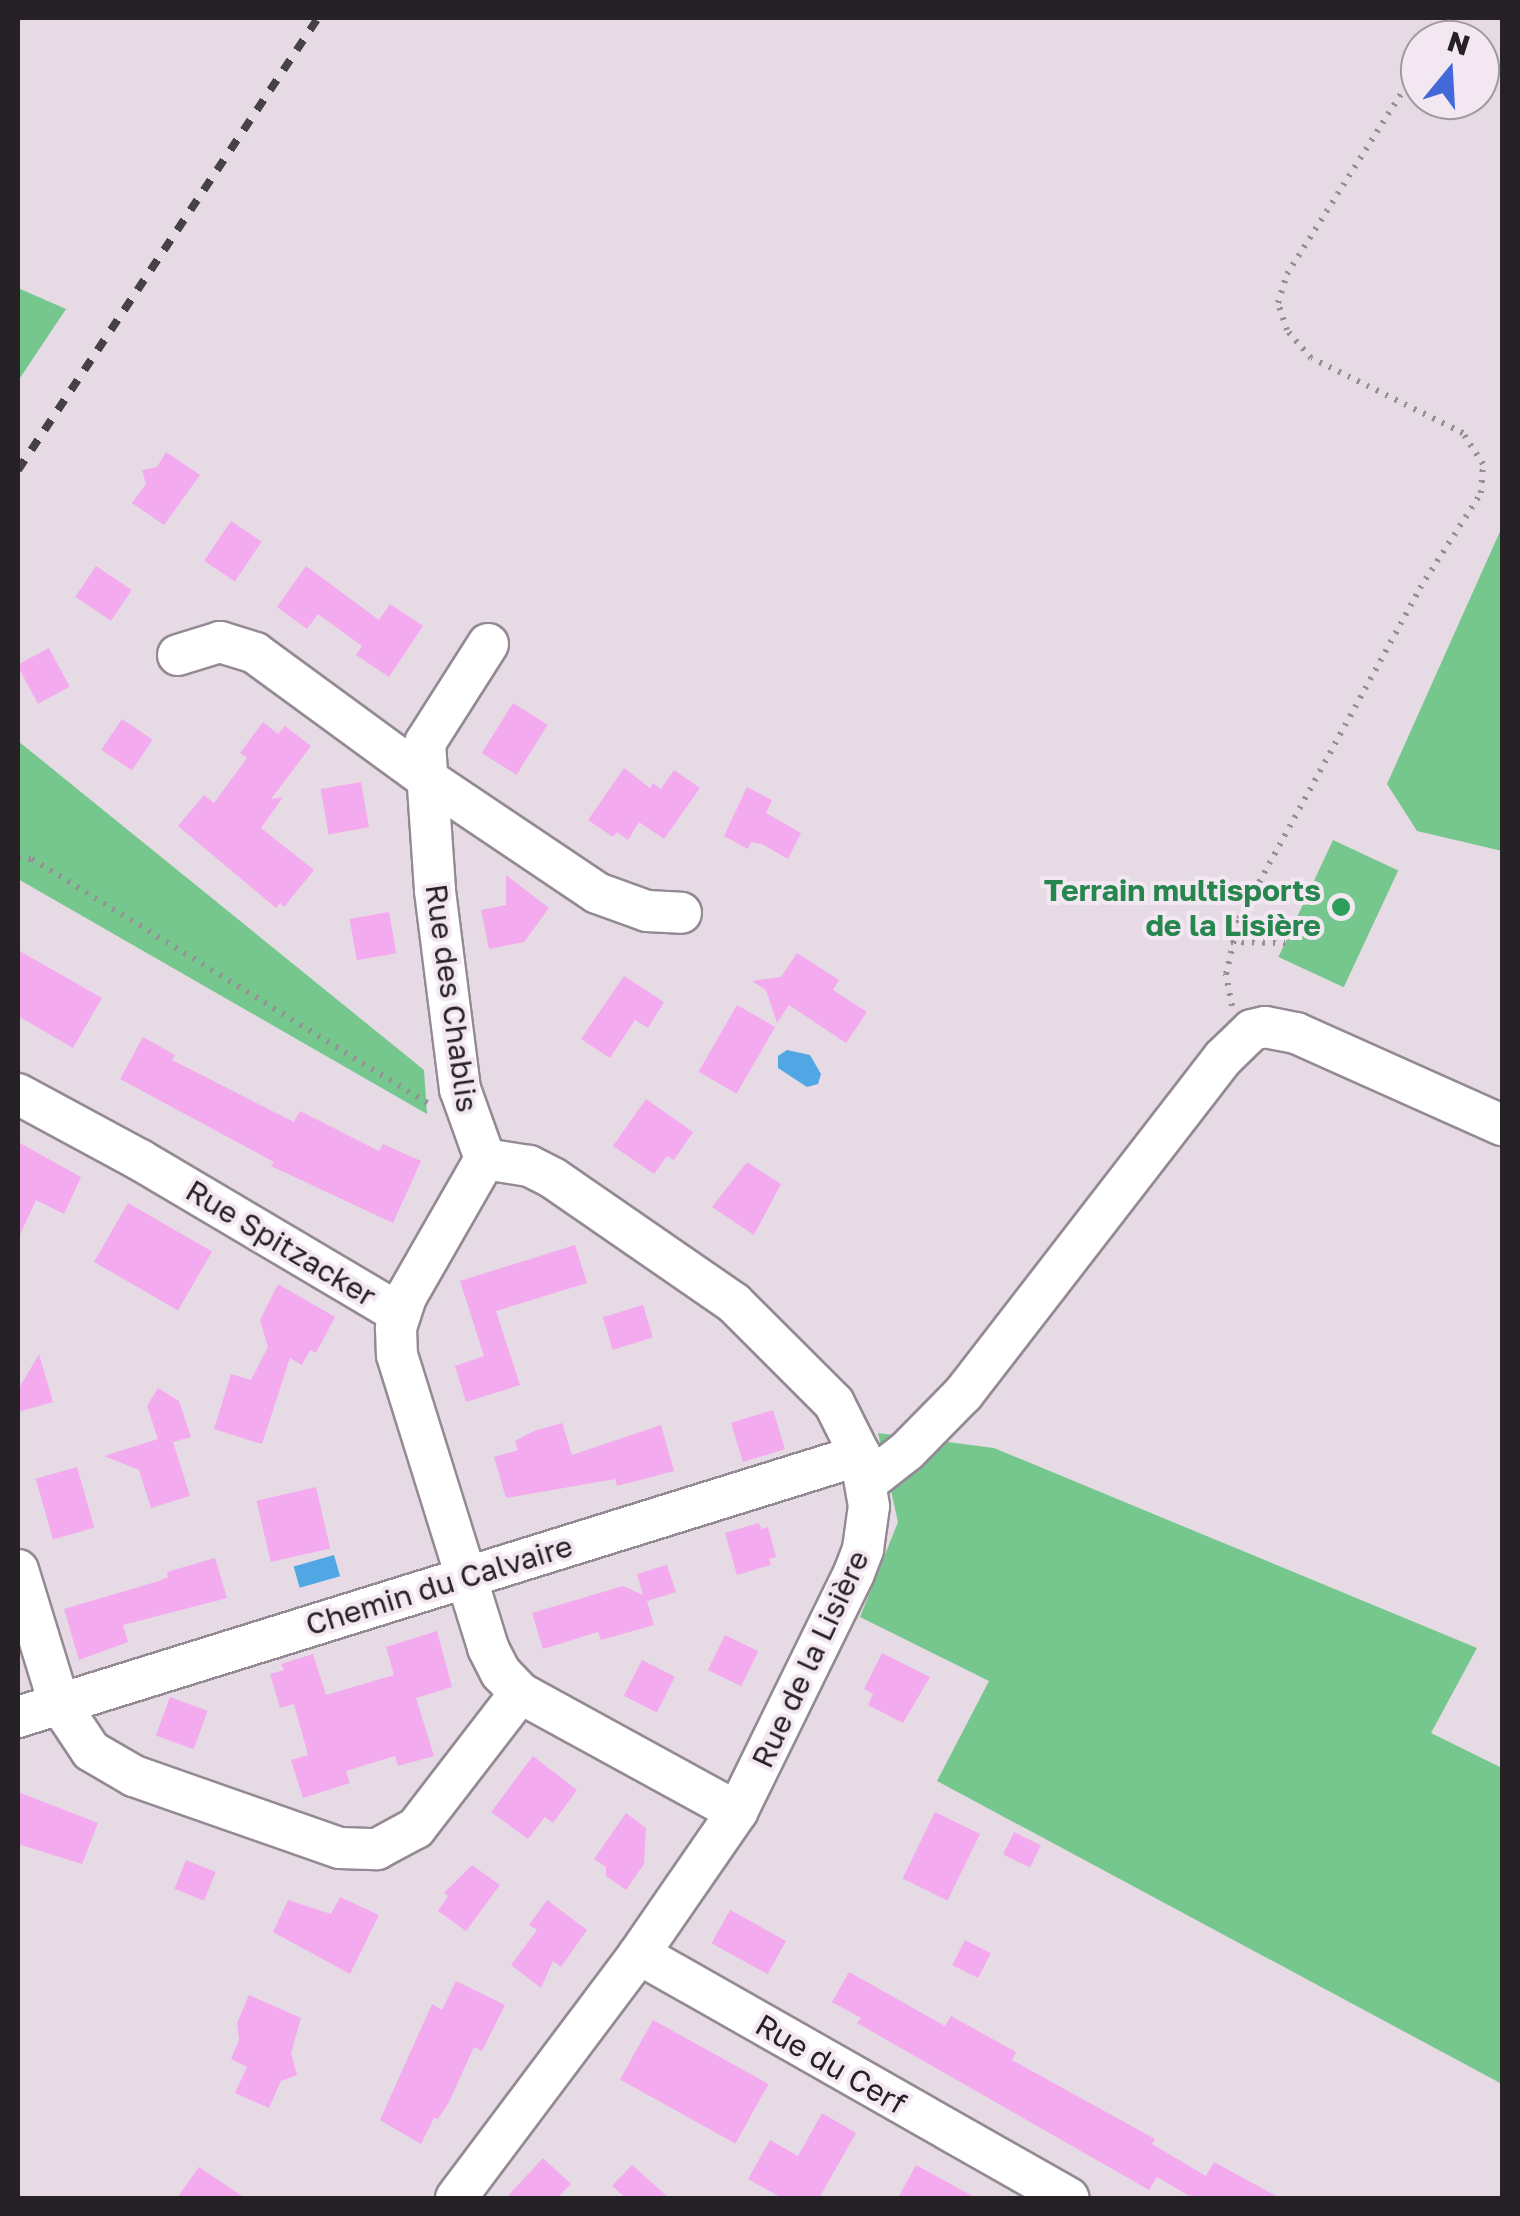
<!DOCTYPE html>
<html>
<head>
<meta charset="utf-8">
<style>
  body { margin:0 }
  #map { position:relative; width:1520px; height:2216px; overflow:hidden; background:#e6dbe5; font-family:"Golos Text",sans-serif }
  div>[style] { position:absolute }
  [style*='--x'] { left:calc(var(--x)*1px); top:calc(var(--y)*1px); width:calc(var(--w)*1px); rotate:calc(var(--a)*1deg) }
  .green>* { inset:0; background:#76c78d; transform-origin:0 0 }
  .water>* { inset:0; background:#51a7e4; transform-origin:0 0 }
  .building>* { inset:0; background:#f3aaee; transform-origin:0 0 }
  .path>* { height:6px; margin-top:-3px; transform-origin:0; background:repeating-linear-gradient(90deg,#978f96 0 2.5px,transparent 0 10.5px) }
  .roads { filter:drop-shadow(2px 0 #948a93) drop-shadow(-2px 0 #948a93) drop-shadow(0 2px #948a93) drop-shadow(0 -2px #948a93) }
  .minor>* { height:40px; margin:-20px; padding:0 20px; transform-origin:20px; border-radius:20px; background:#fff }
  .rail>* { height:8px; margin-top:-4px; transform-origin:0; background:repeating-linear-gradient(90deg,#464145 0 12px,transparent 0 24px) }
  .dots>* { width:28px; height:28px; translate:-50% -50%; box-sizing:border-box; border:5px solid #f3e8f2; border-radius:50% }
  span { translate:-50% -50%; white-space:nowrap; text-align:center; line-height:1.15; -webkit-text-stroke:8px #f3e8f2; paint-order:stroke }
  .leisure-label { font-size:30px; color:#27864d; font-weight:700 }
  .right { translate:-100% -50%; text-align:right }
  .street-label { font-size:30px; color:#252124 }
  .frame { position:absolute; inset:0; border:20px solid #252124; pointer-events:none }
  .north { position:absolute; left:1400px; top:20px; width:100px; height:100px; box-sizing:border-box; background:#f3e8f2; border:2px solid #a198a0; border-radius:50%; rotate:18deg; font-size:28px; font-weight:700; line-height:40px; text-align:center; color:#252124 }
  .north::after { content:''; display:block; margin:auto; width:35px; height:45px; background:#4268da; clip-path:polygon(50% 0,100% 100%,50% 72%,0 100%) }
</style>
</head>
<body>
<div id="map">
  <div class="green">
    <div style="clip-path:polygon(18px 288px,66px 309px,18px 381px)"></div>
    <div style="clip-path:polygon(1502px 527px,1502px 851px,1417px 831px,1387px 784px)"></div>
    <div style="clip-path:polygon(18px 741px,424px 1070px,427px 1114px,18px 879px)"></div>
    <div style="left:1333px;top:840px;width:72px;height:129px;rotate:25deg"></div>
    <div style="clip-path:polygon(878px 1433px,994px 1448px,1477px 1648px,1431px 1733px,1502px 1768px,1502px 2084px,937px 1781px,989px 1681px,860px 1617px,898px 1522px)"></div>
  </div>
  <div class="water">
    <div style="clip-path:polygon(787px 1050px,810px 1055px,821px 1074px,818px 1084px,807px 1087px,778px 1068px,778px 1056px)"></div>
    <div style="left:334px;top:1555px;width:22px;height:42px;rotate:74deg"></div>
  </div>
  <div class="building">
    <div style="clip-path:polygon(166px 452px,200px 475px,164px 525px,132px 503px,146px 484px,142px 470px,157px 467px)"></div>
    <div style="left:231px;top:521px;width:37px;height:48px;rotate:34deg"></div>
    <div style="left:96px;top:566px;width:43px;height:37px;rotate:34deg"></div>
    <div style="clip-path:polygon(306px 566px,379px 620px,390px 604px,423px 626px,389px 677px,356px 655px,362px 646px,318px 614px,307px 629px,277px 607px)"></div>
    <div style="left:49px;top:648px;width:44px;height:36px;rotate:62deg"></div>
    <div style="left:513px;top:703px;width:41px;height:59px;rotate:32deg"></div>
    <div style="left:122px;top:719px;width:37px;height:37px;rotate:34deg"></div>
    <div style="clip-path:polygon(263px 722px,278px 734px,285px 726px,311px 746px,271px 799px,283px 797px,261px 828px,314px 870px,284px 907px,280px 903px,276px 908px,178px 826px,204px 795px,214px 803px,247px 758px,240px 753px)"></div>
    <div style="clip-path:polygon(624px 768px,650px 788px,653px 783px,661px 789px,674px 770px,700px 788px,664px 839px,639px 822px,628px 840px,617px 832px,613px 837px,588px 820px)"></div>
    <div style="left:361px;top:782px;width:46px;height:41px;rotate:80deg"></div>
    <div style="clip-path:polygon(747px 787px,772px 800px,766px 813px,801px 833px,788px 859px,762px 844px,751px 842px,748px 849px,724px 836px)"></div>
    <div style="clip-path:polygon(506px 875px,549px 908px,524px 942px,489px 949px,481px 910px,506px 905px)"></div>
    <div style="left:389px;top:912px;width:42px;height:40px;rotate:80deg"></div>
    <div style="clip-path:polygon(18px 950px,102px 998px,73px 1048px,18px 1016px)"></div>
    <div style="clip-path:polygon(797px 953px,839px 980px,833px 990px,867px 1012px,846px 1043px,789px 1005px,777px 1023px,766px 990px,752px 981px,781px 977px)"></div>
    <div style="clip-path:polygon(624px 976px,664px 1002px,648px 1028px,635px 1020px,610px 1058px,581px 1039px)"></div>
    <div style="left:737px;top:1005px;width:44px;height:77px;rotate:30deg"></div>
    <div style="clip-path:polygon(143px 1037px,175px 1055px,172px 1060px,294px 1122px,300px 1111px,379px 1151px,383px 1144px,421px 1161px,393px 1223px,271px 1166px,274px 1162px,120px 1079px)"></div>
    <div style="clip-path:polygon(646px 1099px,693px 1132px,674px 1160px,667px 1156px,654px 1174px,613px 1146px)"></div>
    <div style="clip-path:polygon(18px 1142px,81px 1177px,64px 1214px,36px 1200px,18px 1239px)"></div>
    <div style="clip-path:polygon(747px 1162px,781px 1184px,754px 1235px,712px 1207px)"></div>
    <div style="left:128px;top:1203px;width:97px;height:68px;rotate:30deg"></div>
    <div style="clip-path:polygon(575px 1245px,587px 1283px,496px 1311px,520px 1385px,466px 1402px,455px 1366px,484px 1356px,460px 1281px)"></div>
    <div style="clip-path:polygon(278px 1284px,335px 1317px,316px 1353px,310px 1350px,302px 1365px,290px 1358px,262px 1444px,214px 1429px,231px 1374px,251px 1380px,268px 1347px,260px 1320px)"></div>
    <div style="left:643px;top:1305px;width:34px;height:42px;rotate:73deg"></div>
    <div style="clip-path:polygon(39px 1354px,53px 1402px,18px 1412px,18px 1390px)"></div>
    <div style="clip-path:polygon(158px 1388px,179px 1401px,191px 1437px,173px 1442px,190px 1496px,151px 1508px,139px 1470px,104px 1456px,158px 1439px,147px 1406px)"></div>
    <div style="left:773px;top:1410px;width:41px;height:44px;rotate:73deg"></div>
    <div style="clip-path:polygon(562px 1423px,572px 1455px,661px 1425px,674px 1471px,617px 1486px,615px 1479px,506px 1498px,494px 1457px,518px 1450px,515px 1441px,534px 1431px)"></div>
    <div style="left:77px;top:1467px;width:63px;height:43px;rotate:74deg"></div>
    <div style="left:316px;top:1487px;width:63px;height:61px;rotate:77deg"></div>
    <div style="clip-path:polygon(759px 1523px,761px 1529px,768px 1527px,776px 1557px,769px 1559px,771px 1565px,737px 1575px,725px 1533px)"></div>
    <div style="clip-path:polygon(215px 1558px,227px 1598px,123px 1625px,128px 1642px,79px 1660px,64px 1609px,159px 1581px,168px 1577px,167px 1572px)"></div>
    <div style="clip-path:polygon(667px 1565px,676px 1592px,647px 1601px,654px 1625px,601px 1640px,598px 1632px,543px 1649px,532px 1613px,623px 1586px,643px 1595px,637px 1574px)"></div>
    <div style="clip-path:polygon(437px 1631px,452px 1687px,416px 1698px,434px 1756px,398px 1766px,395px 1756px,346px 1771px,350px 1783px,303px 1798px,291px 1760px,308px 1755px,294px 1704px,280px 1708px,270px 1674px,284px 1670px,281px 1664px,313px 1654px,326px 1695px,394px 1675px,386px 1647px)"></div>
    <div style="left:725px;top:1635px;width:37px;height:39px;rotate:26deg"></div>
    <div style="clip-path:polygon(882px 1653px,930px 1677px,903px 1723px,868px 1705px,873px 1694px,864px 1689px)"></div>
    <div style="left:642px;top:1660px;width:37px;height:40px;rotate:27deg"></div>
    <div style="left:170px;top:1697px;width:40px;height:41px;rotate:20deg"></div>
    <div style="clip-path:polygon(533px 1756px,577px 1790px,553px 1823px,545px 1817px,528px 1839px,491px 1812px)"></div>
    <div style="clip-path:polygon(18px 1792px,98px 1823px,82px 1864px,18px 1844px)"></div>
    <div style="left:935px;top:1812px;width:50px;height:74px;rotate:26deg"></div>
    <div style="clip-path:polygon(626px 1813px,646px 1828px,644px 1864px,626px 1890px,606px 1876px,606px 1867px,594px 1859px)"></div>
    <div style="left:1014px;top:1832px;width:30px;height:25px;rotate:26deg"></div>
    <div style="left:186px;top:1860px;width:32px;height:31px;rotate:22deg"></div>
    <div style="clip-path:polygon(472px 1865px,500px 1885px,466px 1931px,438px 1911px,448px 1896px,444px 1893px)"></div>
    <div style="clip-path:polygon(340px 1897px,379px 1915px,350px 1974px,273px 1932px,288px 1900px,331px 1914px)"></div>
    <div style="clip-path:polygon(547px 1900px,587px 1930px,561px 1967px,553px 1961px,541px 1988px,511px 1965px,537px 1930px,529px 1925px)"></div>
    <div style="left:730px;top:1910px;width:64px;height:38px;rotate:29deg"></div>
    <div style="left:965px;top:1940px;width:29px;height:28px;rotate:27deg"></div>
    <div style="clip-path:polygon(849px 1972px,945px 2026px,951px 2016px,1016px 2052px,1012px 2060px,1155px 2139px,1152px 2144px,1206px 2176px,1214px 2162px,1280px 2198px,1193px 2198px,1157px 2177px,1149px 2190px,857px 2023px,861px 2018px,832px 2002px)"></div>
    <div style="clip-path:polygon(456px 1981px,505px 2005px,482px 2051px,474px 2047px,449px 2102px,438px 2119px,434px 2118px,421px 2144px,380px 2120px,432px 2004px,442px 2010px)"></div>
    <div style="clip-path:polygon(249px 1995px,301px 2018px,291px 2053px,297px 2075px,281px 2081px,269px 2108px,235px 2093px,247px 2067px,231px 2059px,239px 2040px,237px 2023px)"></div>
    <div style="left:653px;top:2020px;width:132px;height:68px;rotate:29deg"></div>
    <div style="clip-path:polygon(822px 2113px,856px 2133px,819px 2198px,782px 2198px,748px 2179px,770px 2140px,798px 2156px)"></div>
    <div style="clip-path:polygon(543px 2158px,571px 2184px,557px 2198px,506px 2198px)"></div>
    <div style="clip-path:polygon(632px 2165px,669px 2198px,626px 2198px,612px 2186px)"></div>
    <div style="clip-path:polygon(916px 2165px,976px 2198px,898px 2198px)"></div>
    <div style="clip-path:polygon(199px 2167px,245px 2198px,177px 2198px)"></div>
  </div>
  <div class="path">
    <div style="--x:1435;--y:40;--w:26;--a:-58"></div>
    <div style="--x:18;--y:858;--w:14;--a:4"></div>
    <div style="--x:32;--y:859;--w:467;--a:31.7"></div>
    <div style="--x:1231;--y:942;--w:54;--a:1.1"></div>
    <div style="--x:1232;--y:1006;--w:33;--a:-101"></div>
    <div style="--x:1226;--y:974;--w:57;--a:-76.7"></div>
    <div style="--x:1239;--y:919;--w:377;--a:-61.3"></div>
    <div style="--x:1420;--y:588;--w:113;--a:-57.3"></div>
    <div style="--x:1481;--y:493;--w:29;--a:-86"></div>
    <div style="--x:1483;--y:464;--w:37;--a:-123"></div>
    <div style="--x:1463;--y:433;--w:169;--a:-153.7"></div>
    <div style="--x:1311;--y:358;--w:37;--a:-131"></div>
    <div style="--x:1287;--y:330;--w:28;--a:-108"></div>
    <div style="--x:1278;--y:303;--w:30;--a:-73"></div>
    <div style="--x:1287;--y:274;--w:249;--a:-57.7"></div>
  </div>
  <div class="roads">
    <div class="minor">
      <div style="--x:488;--y:644;--w:117;--a:122.5"></div>
      <div style="--x:425;--y:743;--w:148;--a:86.1"></div>
      <div style="--x:435;--y:891;--w:200;--a:82.8"></div>
      <div style="--x:460;--y:1089;--w:74;--a:70.3"></div>
      <div style="--x:485;--y:1159;--w:159;--a:119.8"></div>
      <div style="--x:406;--y:1297;--w:33;--a:108"></div>
      <div style="--x:396;--y:1328;--w:27;--a:88"></div>
      <div style="--x:397;--y:1355;--w:307;--a:72.7"></div>
      <div style="--x:488;--y:1648;--w:28;--a:63"></div>
      <div style="--x:501;--y:1673;--w:28;--a:46"></div>
      <div style="--x:520;--y:1693;--w:247;--a:28.7"></div>
      <div style="--x:178;--y:655;--w:44;--a:-17.2"></div>
      <div style="--x:220;--y:642;--w:37;--a:17"></div>
      <div style="--x:255;--y:653;--w:212;--a:36.2"></div>
      <div style="--x:426;--y:778;--w:206;--a:33.9"></div>
      <div style="--x:597;--y:893;--w:53;--a:19.8"></div>
      <div style="--x:647;--y:911;--w:34;--a:3"></div>
      <div style="--x:18;--y:1094;--w:139;--a:28.4"></div>
      <div style="--x:140;--y:1160;--w:302;--a:30.6"></div>
      <div style="--x:866;--y:1483;--w:52;--a:-38"></div>
      <div style="--x:907;--y:1451;--w:81;--a:-45.5"></div>
      <div style="--x:964;--y:1393;--w:423;--a:-52.3"></div>
      <div style="--x:1223;--y:1058;--w:40;--a:-44"></div>
      <div style="--x:1252;--y:1030;--w:13;--a:-13"></div>
      <div style="--x:1265;--y:1027;--w:32;--a:11"></div>
      <div style="--x:1296;--y:1033;--w:226;--a:24.1"></div>
      <div style="--x:18;--y:1570;--w:139;--a:72.9"></div>
      <div style="--x:59;--y:1703;--w:58;--a:56.3"></div>
      <div style="--x:91;--y:1751;--w:50;--a:30.2"></div>
      <div style="--x:134;--y:1776;--w:218;--a:19.3"></div>
      <div style="--x:340;--y:1848;--w:37;--a:2"></div>
      <div style="--x:377;--y:1849;--w:44;--a:-28.3"></div>
      <div style="--x:416;--y:1828;--w:170;--a:-52.4"></div>
      <div style="--x:18;--y:1717;--w:882;--a:-17.28"></div>
      <div style="--x:639;--y:1954;--w:494;--a:29.6"></div>
      <div style="--x:456;--y:2198;--w:305;--a:-53.1"></div>
      <div style="--x:639;--y:1954;--w:173;--a:-55.4"></div>
      <div style="--x:737;--y:1812;--w:266;--a:-63.9"></div>
      <div style="--x:854;--y:1573;--w:26;--a:-69"></div>
      <div style="--x:863;--y:1549;--w:43;--a:-82.1"></div>
      <div style="--x:869;--y:1506;--w:52;--a:-100"></div>
      <div style="--x:860;--y:1455;--w:58;--a:-116.6"></div>
      <div style="--x:834;--y:1403;--w:141;--a:-135"></div>
      <div style="--x:734;--y:1303;--w:220;--a:-145.4"></div>
      <div style="--x:553;--y:1178;--w:27;--a:-153"></div>
      <div style="--x:529;--y:1166;--w:45;--a:-171"></div>
    </div>
  </div>
  <div class="rail">
    <div style="--x:18;--y:470;--w:542;--a:-56.43"></div>
  </div>
  <div class="dots">
    <div style="left:1341px;top:907px;background:#2e9e5b"></div>
  </div>
  <div class="leisure-label">
    <span class="right" style="left:1321px;top:907px">Terrain multisports<br>de la Lisière</span>
  </div>
  <div class="street-label">
    <span style="left:452px;top:998px;rotate:82deg">Rue des Chablis</span>
    <span style="left:281px;top:1243px;rotate:31deg">Rue Spitzacker</span>
    <span style="left:439px;top:1585px;rotate:-17deg">Chemin du Calvaire</span>
    <span style="left:810px;top:1659px;rotate:-65deg">Rue de la Lisière</span>
    <span style="left:831px;top:2064px;rotate:30deg">Rue du Cerf</span>
  </div>
  <div class="frame"></div>
  <div class="north">N</div>
</div>
</body>
</html>
